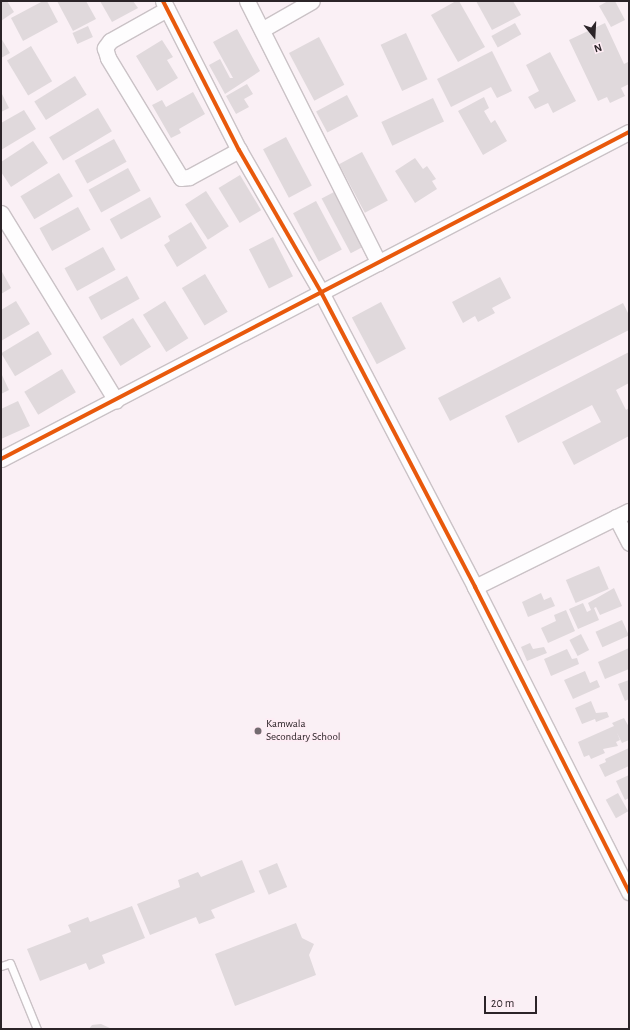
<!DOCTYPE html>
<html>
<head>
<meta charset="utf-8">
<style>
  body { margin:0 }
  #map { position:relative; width:630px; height:1030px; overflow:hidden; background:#faf0f5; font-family:"Alegreya Sans",sans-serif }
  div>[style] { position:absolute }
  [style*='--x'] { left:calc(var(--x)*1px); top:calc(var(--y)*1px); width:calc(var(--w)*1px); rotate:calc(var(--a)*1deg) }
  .building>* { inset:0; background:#e0d9dc; transform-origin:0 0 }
  .roads { filter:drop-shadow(1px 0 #cac2c6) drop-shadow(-1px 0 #cac2c6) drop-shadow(0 1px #cac2c6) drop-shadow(0 -1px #cac2c6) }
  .service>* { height:7px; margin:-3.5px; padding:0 3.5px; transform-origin:3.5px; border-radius:3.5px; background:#fefdfe }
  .minor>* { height:15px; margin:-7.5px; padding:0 7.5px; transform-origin:7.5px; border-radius:7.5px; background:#fefdfe }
  .cycleway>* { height:4px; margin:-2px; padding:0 2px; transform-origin:2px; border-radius:2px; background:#e8590c }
  .dots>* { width:11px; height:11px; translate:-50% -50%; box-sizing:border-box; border:2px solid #feecf4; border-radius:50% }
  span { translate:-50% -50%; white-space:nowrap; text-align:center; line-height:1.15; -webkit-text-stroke:3px #feecf4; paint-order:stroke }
  .poi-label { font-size:11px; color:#2b2428 }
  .left { translate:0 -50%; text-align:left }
  .frame { position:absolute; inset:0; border:2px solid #2b2428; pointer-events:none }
  .north { position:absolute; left:574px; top:16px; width:40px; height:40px; -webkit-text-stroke:3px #feecf4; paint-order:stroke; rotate:162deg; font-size:11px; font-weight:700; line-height:16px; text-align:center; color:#2b2428 }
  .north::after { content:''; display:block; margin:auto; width:14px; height:18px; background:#2b2428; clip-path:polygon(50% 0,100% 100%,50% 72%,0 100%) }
  .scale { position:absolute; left:484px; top:996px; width:53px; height:18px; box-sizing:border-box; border:2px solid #2b2428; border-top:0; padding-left:5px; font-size:12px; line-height:14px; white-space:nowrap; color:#2b2428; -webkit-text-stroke:3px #feecf4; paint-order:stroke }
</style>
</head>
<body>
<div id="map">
  <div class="building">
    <div style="clip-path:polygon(1px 1px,7px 1px,14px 12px,1px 21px)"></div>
    <div style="clip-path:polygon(43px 1px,47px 1px,58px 22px,23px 41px,11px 18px)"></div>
    <div style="clip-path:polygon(57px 1px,86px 1px,96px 19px,73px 31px)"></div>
    <div style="clip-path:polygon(100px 1px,133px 1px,138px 8px,112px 22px)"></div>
    <div style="clip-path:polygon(456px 1px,459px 1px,485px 47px,458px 62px,431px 15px)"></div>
    <div style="clip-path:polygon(476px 1px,513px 1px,521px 15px,492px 30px)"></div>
    <div style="clip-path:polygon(608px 1px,615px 1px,625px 20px,611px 27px,599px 6px)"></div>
    <div style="left:515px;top:23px;width:13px;height:27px;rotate:61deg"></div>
    <div style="clip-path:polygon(605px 23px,624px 64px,628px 62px,629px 64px,629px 84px,621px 88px,625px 96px,610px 103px,607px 97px,598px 101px,569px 40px)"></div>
    <div style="left:88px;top:26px;width:12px;height:17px;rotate:66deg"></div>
    <div style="clip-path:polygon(237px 29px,260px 71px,225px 94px,209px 65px,220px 59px,230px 78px,233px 78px,213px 42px)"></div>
    <div style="left:406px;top:33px;width:51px;height:28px;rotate:65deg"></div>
    <div style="left:319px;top:37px;width:54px;height:34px;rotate:62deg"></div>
    <div style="clip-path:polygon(1px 38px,10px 53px,1px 58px)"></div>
    <div style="clip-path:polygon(162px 40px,173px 57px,167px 60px,178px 78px,157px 91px,136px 56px)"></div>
    <div style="left:31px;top:46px;width:41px;height:28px;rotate:59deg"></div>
    <div style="clip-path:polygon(492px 51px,512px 91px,497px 98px,491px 87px,451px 107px,437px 79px)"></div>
    <div style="clip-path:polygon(550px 52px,576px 101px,553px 113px,548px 103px,535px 109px,528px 97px,539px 91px,526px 65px)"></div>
    <div style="left:75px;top:76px;width:22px;height:48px;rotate:58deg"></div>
    <div style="clip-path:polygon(247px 84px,253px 94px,244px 99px,249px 107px,236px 114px,226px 96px)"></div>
    <div style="clip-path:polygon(1px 92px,9px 108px,1px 112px)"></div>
    <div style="clip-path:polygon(193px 92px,205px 114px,179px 129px,181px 133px,171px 138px,152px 105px,162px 100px,166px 107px)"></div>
    <div style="left:347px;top:95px;width:24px;height:35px;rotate:62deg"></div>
    <div style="clip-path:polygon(484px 97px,489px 108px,484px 111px,491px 123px,495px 120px,507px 141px,483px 155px,458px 111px)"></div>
    <div style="left:433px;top:98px;width:26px;height:57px;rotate:65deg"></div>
    <div style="left:98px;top:108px;width:27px;height:57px;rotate:59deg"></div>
    <div style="clip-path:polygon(24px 110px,36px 129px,1px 150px,1px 123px)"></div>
    <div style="left:286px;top:137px;width:55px;height:26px;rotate:62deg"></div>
    <div style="left:114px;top:139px;width:26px;height:45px;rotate:61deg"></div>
    <div style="clip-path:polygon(33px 141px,48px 163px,11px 187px,1px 172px,1px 162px)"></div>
    <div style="left:362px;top:152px;width:55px;height:26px;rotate:62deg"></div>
    <div style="clip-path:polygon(415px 158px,423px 169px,427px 166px,436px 179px,432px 181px,437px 189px,415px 203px,395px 171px)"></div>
    <div style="left:128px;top:168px;width:26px;height:45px;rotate:61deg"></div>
    <div style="left:59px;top:173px;width:27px;height:45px;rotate:59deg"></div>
    <div style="left:240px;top:175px;width:41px;height:25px;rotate:59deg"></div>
    <div style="left:206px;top:191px;width:42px;height:25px;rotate:57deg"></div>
    <div style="left:334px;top:192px;width:62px;height:14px;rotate:62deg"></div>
    <div style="left:150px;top:197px;width:23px;height:46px;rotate:61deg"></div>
    <div style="left:316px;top:201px;width:55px;height:26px;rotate:62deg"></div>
    <div style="left:78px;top:207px;width:26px;height:44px;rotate:61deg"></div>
    <div style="clip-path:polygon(191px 222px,207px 248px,177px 267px,164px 245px,170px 241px,168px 236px)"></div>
    <div style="left:273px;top:237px;width:44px;height:27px;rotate:63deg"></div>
    <div style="left:103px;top:247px;width:26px;height:44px;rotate:61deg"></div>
    <div style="clip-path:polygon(1px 270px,11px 288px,1px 294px)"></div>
    <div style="left:205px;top:274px;width:44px;height:27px;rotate:59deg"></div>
    <div style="left:127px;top:276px;width:26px;height:44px;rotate:61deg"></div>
    <div style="clip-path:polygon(500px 277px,511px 298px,492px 308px,495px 313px,478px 322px,475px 316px,463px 323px,452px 302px)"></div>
    <div style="clip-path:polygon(16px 301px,30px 324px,1px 341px,1px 310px)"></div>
    <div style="left:165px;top:301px;width:44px;height:26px;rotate:58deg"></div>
    <div style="left:381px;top:302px;width:53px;height:33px;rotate:62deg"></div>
    <div style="clip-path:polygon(623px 303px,629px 315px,629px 330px,450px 421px,438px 398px)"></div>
    <div style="left:133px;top:318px;width:34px;height:36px;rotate:58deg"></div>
    <div style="left:38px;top:331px;width:27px;height:43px;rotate:59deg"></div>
    <div style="clip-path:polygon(629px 352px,629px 383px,616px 390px,626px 410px,629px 408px,629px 436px,574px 465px,562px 442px,601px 422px,592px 405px,518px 443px,505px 416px)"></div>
    <div style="left:62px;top:369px;width:27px;height:44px;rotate:59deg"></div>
    <div style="clip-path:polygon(1px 373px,9px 390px,1px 394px)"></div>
    <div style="clip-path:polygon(18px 401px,30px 426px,1px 439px,1px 409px)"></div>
    <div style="left:599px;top:566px;width:25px;height:36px;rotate:67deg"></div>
    <div style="clip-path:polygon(614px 588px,622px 606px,600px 615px,596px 607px,594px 608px,599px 620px,578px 629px,569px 609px,583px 603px,587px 612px,591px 610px,588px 603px)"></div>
    <div style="clip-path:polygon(541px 593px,544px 600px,551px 597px,555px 606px,528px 617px,522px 602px)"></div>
    <div style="clip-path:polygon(566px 610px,575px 631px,548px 643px,541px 628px,556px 621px,554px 615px)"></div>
    <div style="left:622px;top:620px;width:17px;height:29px;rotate:66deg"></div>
    <div style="left:581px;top:634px;width:18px;height:13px;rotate:63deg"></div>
    <div style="clip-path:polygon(530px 643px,533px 649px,544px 647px,547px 653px,527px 661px,521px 647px)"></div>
    <div style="clip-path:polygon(629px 648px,629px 669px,605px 679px,598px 662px)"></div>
    <div style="clip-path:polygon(567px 649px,572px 659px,577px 658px,579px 664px,551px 676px,544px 659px)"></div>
    <div style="clip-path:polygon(585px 671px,590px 683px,597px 680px,600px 687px,573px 699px,564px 680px)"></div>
    <div style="clip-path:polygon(629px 680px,629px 699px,625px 701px,618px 684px)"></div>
    <div style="clip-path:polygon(591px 701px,596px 713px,607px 712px,609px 717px,596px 722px,595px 719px,582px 724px,575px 708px)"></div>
    <div style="clip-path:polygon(624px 718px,629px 727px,629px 740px,622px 743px,617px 733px,620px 740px,616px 742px,618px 746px,603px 749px,605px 753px,591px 759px,589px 755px,584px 757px,578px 742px,614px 726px,612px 723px)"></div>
    <div style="clip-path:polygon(629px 748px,629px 766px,605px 777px,599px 765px,606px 762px,605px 759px)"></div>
    <div style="clip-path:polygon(629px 775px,629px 798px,625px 800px,616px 781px)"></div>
    <div style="left:618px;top:793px;width:21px;height:14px;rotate:61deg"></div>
    <div style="clip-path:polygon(242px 860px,255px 892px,211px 910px,215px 918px,199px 924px,196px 917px,150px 935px,137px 904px,180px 887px,178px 880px,198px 872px,201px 877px)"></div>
    <div style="left:277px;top:863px;width:26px;height:20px;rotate:67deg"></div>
    <div style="clip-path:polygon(132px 906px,145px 938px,102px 955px,105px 963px,89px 970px,86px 963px,40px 981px,27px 949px,71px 932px,68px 925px,88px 917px,90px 922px)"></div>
    <div style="clip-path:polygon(296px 923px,302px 938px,314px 944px,309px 955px,316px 975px,235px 1006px,215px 954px)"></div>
    <div style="clip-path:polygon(101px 1024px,112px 1029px,89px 1029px,92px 1025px)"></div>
  </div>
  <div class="roads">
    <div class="service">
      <div style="--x:1;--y:966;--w:9;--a:-18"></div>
      <div style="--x:10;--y:963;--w:71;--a:67.8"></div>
    </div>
    <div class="minor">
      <div style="--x:163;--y:1;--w:167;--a:63"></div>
      <div style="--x:239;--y:150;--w:166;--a:60"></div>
      <div style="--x:322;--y:294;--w:331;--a:62.4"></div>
      <div style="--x:475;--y:587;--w:342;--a:63.2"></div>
      <div style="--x:247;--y:1;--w:293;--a:63.3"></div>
      <div style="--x:167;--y:9;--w:65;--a:150.7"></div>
      <div style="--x:110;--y:41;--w:9;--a:126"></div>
      <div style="--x:105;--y:48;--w:10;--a:73"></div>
      <div style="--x:108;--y:58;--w:140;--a:58.7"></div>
      <div style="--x:181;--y:178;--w:8;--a:-7"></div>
      <div style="--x:189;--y:177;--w:57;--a:-28.4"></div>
      <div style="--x:263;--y:29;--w:56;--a:-29.7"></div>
      <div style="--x:1;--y:213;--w:220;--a:58.5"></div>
      <div style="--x:1;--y:459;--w:708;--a:-27.51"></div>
      <div style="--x:616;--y:517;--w:29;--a:63"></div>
      <div style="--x:475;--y:587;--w:172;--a:-26.3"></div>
    </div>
  </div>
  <div class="cycleway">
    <div style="--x:163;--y:1;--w:167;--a:63"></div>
    <div style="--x:239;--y:150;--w:166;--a:60"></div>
    <div style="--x:322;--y:294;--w:331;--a:62.4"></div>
    <div style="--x:475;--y:587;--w:342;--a:63.2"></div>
    <div style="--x:1;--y:459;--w:708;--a:-27.51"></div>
  </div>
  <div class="dots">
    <div style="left:258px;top:731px;background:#736b70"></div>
  </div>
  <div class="poi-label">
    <span class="left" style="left:266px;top:731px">Kamwala<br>Secondary School</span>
  </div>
  <div class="frame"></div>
  <div class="north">N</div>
  <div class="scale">20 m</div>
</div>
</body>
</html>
